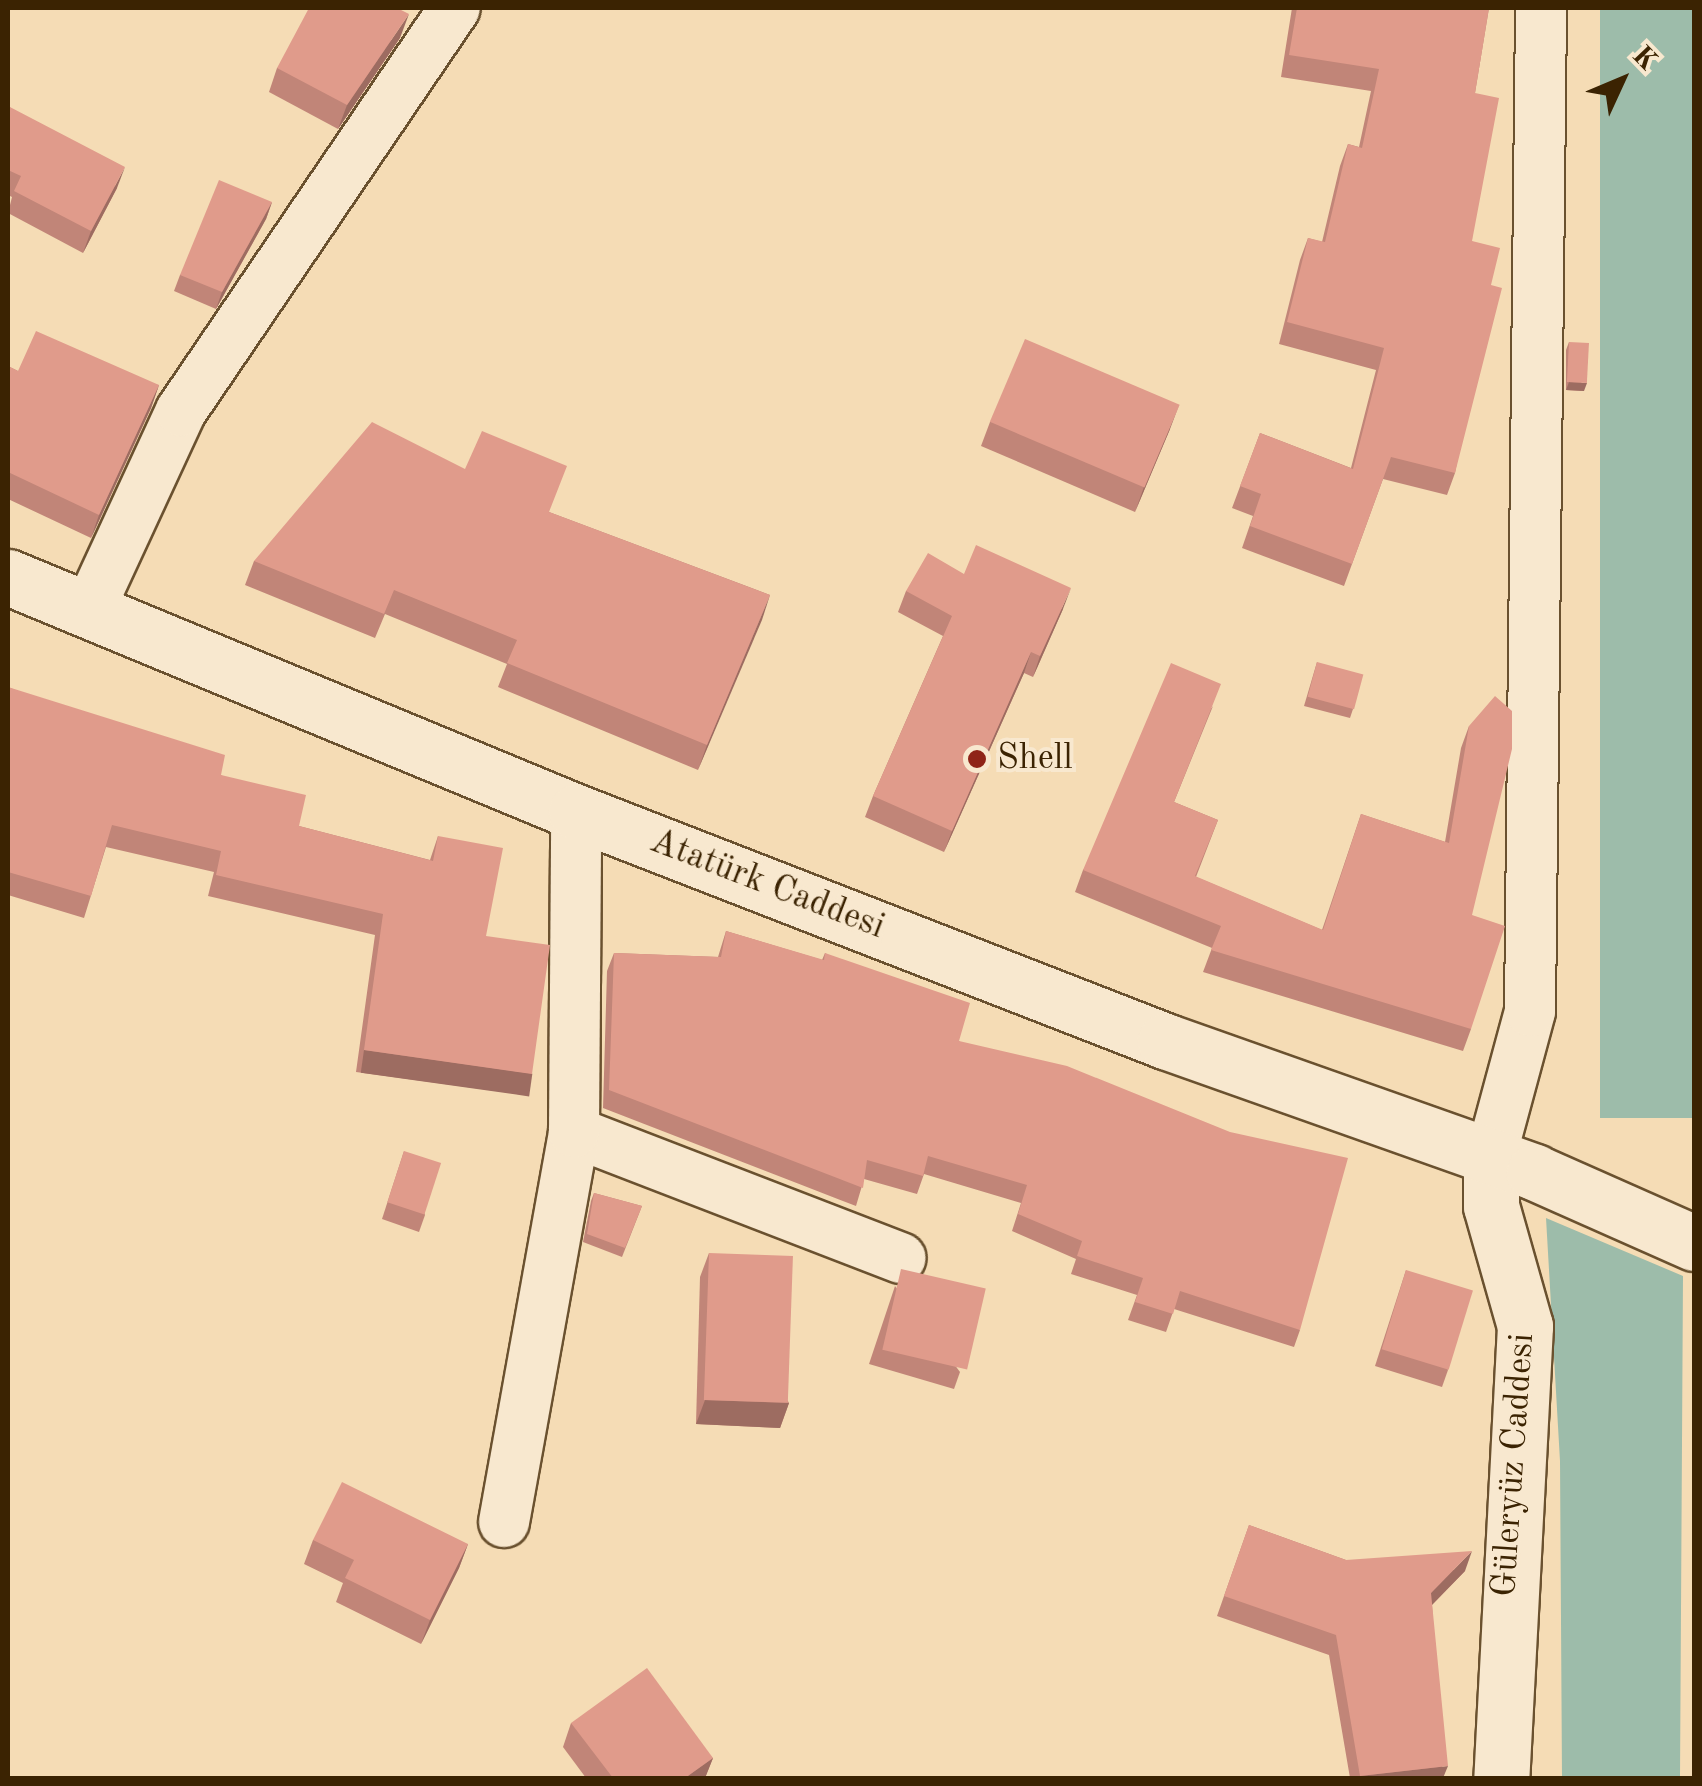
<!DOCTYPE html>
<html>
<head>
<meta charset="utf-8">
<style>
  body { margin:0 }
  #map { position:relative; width:1702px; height:1786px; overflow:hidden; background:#f5dcb5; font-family:"Old Standard TT",serif }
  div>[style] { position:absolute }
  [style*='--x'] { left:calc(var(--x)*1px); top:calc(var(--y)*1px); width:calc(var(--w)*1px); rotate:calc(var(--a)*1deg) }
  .water>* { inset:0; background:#9dbcaa; transform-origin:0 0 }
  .roads { filter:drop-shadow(2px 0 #6a512f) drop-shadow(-2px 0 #6a512f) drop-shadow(0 2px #6a512f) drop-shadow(0 -2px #6a512f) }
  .minor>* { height:50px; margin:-25px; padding:0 25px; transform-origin:25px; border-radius:25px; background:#f8e8cf }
  .tertiary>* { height:55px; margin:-27.5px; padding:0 27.5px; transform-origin:27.5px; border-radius:27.5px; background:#f8e8cf }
  .secondary>* { height:55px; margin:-27.5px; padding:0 27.5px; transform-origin:27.5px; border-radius:27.5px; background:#f8e8cf }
  .wall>* { inset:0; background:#c18578 }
  .shaded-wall>* { inset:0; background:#9d6c61; transform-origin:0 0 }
  .building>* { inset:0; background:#e09b8b; transform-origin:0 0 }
  .dots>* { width:28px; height:28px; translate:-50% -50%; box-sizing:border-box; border:5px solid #f8e8cf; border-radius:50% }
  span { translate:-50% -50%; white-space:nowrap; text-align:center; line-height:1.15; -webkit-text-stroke:8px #f8e8cf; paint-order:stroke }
  .poi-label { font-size:35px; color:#3b2302 }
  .left { translate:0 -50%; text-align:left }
  .street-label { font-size:35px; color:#3b2302 }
  .frame { position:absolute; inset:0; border:10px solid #3b2302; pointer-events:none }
  .north { position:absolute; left:1572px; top:30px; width:100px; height:100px; -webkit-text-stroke:8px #f8e8cf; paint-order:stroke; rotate:46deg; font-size:28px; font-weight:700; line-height:40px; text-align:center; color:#3b2302 }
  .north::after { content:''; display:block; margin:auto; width:35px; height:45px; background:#3b2302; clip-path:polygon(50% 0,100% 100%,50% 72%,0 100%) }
</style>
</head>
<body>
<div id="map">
  <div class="water">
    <div style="left:1600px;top:8px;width:94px;height:1110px"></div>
    <div style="clip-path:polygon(1546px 1218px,1683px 1276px,1680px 1778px,1562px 1778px,1560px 1461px)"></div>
  </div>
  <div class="roads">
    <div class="minor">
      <div style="--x:89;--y:610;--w:219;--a:-65.2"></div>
      <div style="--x:181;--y:411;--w:487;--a:-55.8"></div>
      <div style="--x:574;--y:1132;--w:350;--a:21.1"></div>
      <div style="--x:1491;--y:1156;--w:150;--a:-74.9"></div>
      <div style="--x:1530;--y:1011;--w:1003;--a:-89.37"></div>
      <div style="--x:504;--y:1522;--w:396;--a:-79.8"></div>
      <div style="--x:574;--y:1132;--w:320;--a:-89.6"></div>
    </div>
    <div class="tertiary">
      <div style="--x:1491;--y:1156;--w:50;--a:90"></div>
      <div style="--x:1491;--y:1206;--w:125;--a:74.2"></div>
      <div style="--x:1525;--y:1326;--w:453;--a:93"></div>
    </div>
    <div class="secondary">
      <div style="--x:8;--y:577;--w:615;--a:22.48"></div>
      <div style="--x:576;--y:812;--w:632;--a:21.25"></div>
      <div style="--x:1165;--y:1041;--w:392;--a:19.5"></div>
      <div style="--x:1534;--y:1172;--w:175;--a:23.9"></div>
    </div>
  </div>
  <div class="wall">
    <div style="clip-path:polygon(1292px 8px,1489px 8px,1475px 93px,1472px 241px,1491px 285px,1455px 473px,1447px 495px,1383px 479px,1344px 586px,1242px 548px,1253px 516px,1232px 508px,1260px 433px,1351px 468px,1376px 370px,1279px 344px,1300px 260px,1308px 238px,1322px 242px,1340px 166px,1348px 144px,1359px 147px,1371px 91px,1281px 77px)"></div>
    <div style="clip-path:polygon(400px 38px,338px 129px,269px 92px,277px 68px)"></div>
    <div style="clip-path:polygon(8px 106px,117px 188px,83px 253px,8px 213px,12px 197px,8px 195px)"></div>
    <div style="clip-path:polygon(272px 202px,266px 219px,216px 309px,174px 291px,180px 275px)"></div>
    <div style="clip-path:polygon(1569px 342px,1584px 391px,1566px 390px,1566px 350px)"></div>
    <div style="clip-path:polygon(8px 366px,18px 371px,159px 385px,151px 408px,91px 538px,8px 499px)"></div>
    <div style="clip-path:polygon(990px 422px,1170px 429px,1135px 512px,981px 446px)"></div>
    <div style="clip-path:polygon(549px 512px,770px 595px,698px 770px,498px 687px,507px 664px,385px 614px,375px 638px,245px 585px,254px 561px)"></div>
    <div style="clip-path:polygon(964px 574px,1063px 609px,1033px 677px,1024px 673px,944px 852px,865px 817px,873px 796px,943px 636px,898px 612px,906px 591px)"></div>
    <div style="clip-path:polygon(1317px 662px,1353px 709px,1350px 718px,1304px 706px)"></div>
    <div style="clip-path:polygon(8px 687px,221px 775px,299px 826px,430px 860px,438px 836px,486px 936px,532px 1074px,525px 1095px,356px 1072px,375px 935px,208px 896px,214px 872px,106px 847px,84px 918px,8px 895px)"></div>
    <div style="clip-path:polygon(1213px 706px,1174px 802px,1218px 820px,1196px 877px,1322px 930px,1361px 814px,1445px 842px,1461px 748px,1469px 726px,1472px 915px,1471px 1029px,1463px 1051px,1203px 972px,1212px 948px,1075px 892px,1083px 870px)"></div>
    <div style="clip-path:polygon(726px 931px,822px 960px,825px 953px,959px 1041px,1300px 1330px,1294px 1347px,1174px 1309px,1166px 1332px,1128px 1320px,1137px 1295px,1071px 1274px,1076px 1259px,1012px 1231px,1021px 1203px,924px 1174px,917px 1194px,864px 1179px,856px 1206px,603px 1108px,607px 971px,614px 953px,718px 957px)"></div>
    <div style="clip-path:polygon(404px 1151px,425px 1215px,419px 1232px,382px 1219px)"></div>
    <div style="clip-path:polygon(594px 1193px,642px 1206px,622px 1257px,583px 1242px,591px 1201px)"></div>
    <div style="clip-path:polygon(709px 1253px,789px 1403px,780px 1428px,696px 1424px,700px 1277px)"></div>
    <div style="clip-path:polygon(1406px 1270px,1448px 1370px,1442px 1387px,1375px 1366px)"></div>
    <div style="clip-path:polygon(895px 1286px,960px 1372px,954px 1389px,869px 1364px)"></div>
    <div style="clip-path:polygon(1249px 1525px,1346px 1560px,1465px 1571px,1432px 1605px,1443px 1778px,1350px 1778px,1329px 1655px,1217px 1616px)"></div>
    <div style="clip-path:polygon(313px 1540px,468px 1544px,459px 1568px,421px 1644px,336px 1602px,343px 1583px,304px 1564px)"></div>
    <div style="clip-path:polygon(571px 1723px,713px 1758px,705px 1778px,586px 1778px,563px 1747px)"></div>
  </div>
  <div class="shaded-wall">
    <div style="clip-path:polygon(409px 14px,400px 38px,338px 129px,347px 105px)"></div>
    <div style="clip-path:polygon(125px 167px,117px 188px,83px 253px,91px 231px)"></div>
    <div style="clip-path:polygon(272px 202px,266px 219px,216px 309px,222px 292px)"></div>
    <div style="clip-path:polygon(1569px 382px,1587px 383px,1584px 391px,1566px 390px)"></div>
    <div style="clip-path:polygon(159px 385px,151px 408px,91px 538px,99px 515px)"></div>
    <div style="clip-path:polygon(1179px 405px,1170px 429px,1135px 512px,1144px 487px)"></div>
    <div style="clip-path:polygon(1071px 588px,1063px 609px,1033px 677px,1040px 656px)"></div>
    <div style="clip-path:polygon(770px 595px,762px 620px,698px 770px,707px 745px)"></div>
    <div style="clip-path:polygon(1031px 652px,1024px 673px,944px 852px,952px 831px)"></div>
    <div style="left:364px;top:1050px;width:170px;height:23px;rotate:8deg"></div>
    <div style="clip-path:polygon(705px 1400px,789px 1403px,780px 1428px,696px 1424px)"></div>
    <div style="clip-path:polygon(468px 1544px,459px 1568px,421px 1644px,430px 1620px)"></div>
    <div style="clip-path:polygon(1472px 1551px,1465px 1571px,1424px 1613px,1431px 1593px)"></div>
    <div style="clip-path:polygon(713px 1758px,705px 1778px,685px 1778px)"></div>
    <div style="clip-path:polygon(1448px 1766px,1443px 1778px,1359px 1778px,1360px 1776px)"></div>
  </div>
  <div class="building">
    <div style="clip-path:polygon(309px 8px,397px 8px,409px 14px,347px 105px,277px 68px)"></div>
    <div style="clip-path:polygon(1297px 8px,1489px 8px,1475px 93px,1499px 98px,1472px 241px,1500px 248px,1491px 285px,1502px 288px,1455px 473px,1391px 457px,1352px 564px,1250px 526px,1261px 494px,1240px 486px,1260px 433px,1353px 469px,1384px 348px,1287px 322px,1308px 238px,1325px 242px,1348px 144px,1362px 148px,1379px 69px,1289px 55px)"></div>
    <div style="clip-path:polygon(8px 106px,125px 167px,91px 231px,14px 191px,21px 176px,8px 170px)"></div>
    <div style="clip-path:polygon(219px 180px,272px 202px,222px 292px,180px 275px)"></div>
    <div style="clip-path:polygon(36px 331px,159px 385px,99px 515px,8px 472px,8px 366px,18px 371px)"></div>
    <div style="left:1025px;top:339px;width:168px;height:90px;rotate:23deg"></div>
    <div style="left:1569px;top:342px;width:20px;height:40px;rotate:3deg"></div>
    <div style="clip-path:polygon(372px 422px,465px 469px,482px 431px,567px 466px,549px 512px,770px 595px,707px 745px,507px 663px,517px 640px,394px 590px,384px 614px,254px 561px)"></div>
    <div style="clip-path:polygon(976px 545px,1071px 588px,1040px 656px,1031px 652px,952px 831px,873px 796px,952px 616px,906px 591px,928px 553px,964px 574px)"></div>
    <div style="left:1317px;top:662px;width:48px;height:36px;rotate:15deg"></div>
    <div style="clip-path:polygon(1171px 663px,1221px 684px,1174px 802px,1218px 820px,1195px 876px,1323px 930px,1361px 814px,1449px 843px,1469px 726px,1495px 696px,1512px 711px,1512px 749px,1472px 915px,1505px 926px,1471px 1029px,1211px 950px,1221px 926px,1083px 870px)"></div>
    <div style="clip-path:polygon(8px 687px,225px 755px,221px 775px,306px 795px,299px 826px,433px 861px,438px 836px,503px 848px,486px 936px,550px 945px,532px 1074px,364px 1050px,383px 914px,216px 875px,221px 851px,112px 825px,91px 896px,8px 872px)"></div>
    <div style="clip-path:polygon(726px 931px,824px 960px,825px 953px,970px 1003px,959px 1041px,1067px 1066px,1230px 1132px,1348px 1158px,1300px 1330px,1180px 1291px,1173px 1314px,1135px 1302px,1143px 1278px,1077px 1256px,1082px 1241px,1018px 1214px,1027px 1185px,928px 1156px,923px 1176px,867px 1160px,863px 1188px,609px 1090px,614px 953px,721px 957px)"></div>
    <div style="left:404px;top:1151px;width:39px;height:54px;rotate:18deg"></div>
    <div style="clip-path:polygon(594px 1193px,642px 1206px,625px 1248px,587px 1234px)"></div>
    <div style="left:709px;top:1253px;width:84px;height:147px;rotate:2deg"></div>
    <div style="left:901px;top:1269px;width:87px;height:83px;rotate:13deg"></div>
    <div style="left:1406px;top:1270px;width:70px;height:83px;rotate:17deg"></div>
    <div style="clip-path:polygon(342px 1482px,468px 1544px,430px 1620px,345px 1578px,354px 1560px,313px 1540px)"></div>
    <div style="clip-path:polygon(1249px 1525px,1346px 1560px,1472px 1551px,1431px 1593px,1448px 1766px,1360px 1776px,1336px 1635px,1224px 1596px)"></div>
    <div style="clip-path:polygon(647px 1668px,713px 1758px,685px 1778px,613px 1778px,571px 1723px)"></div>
  </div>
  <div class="dots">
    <div style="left:977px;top:759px;background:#8f2418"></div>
  </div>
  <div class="poi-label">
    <span class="left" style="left:997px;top:759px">Shell</span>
  </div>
  <div class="street-label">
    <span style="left:767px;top:885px;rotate:21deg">Atatürk Caddesi</span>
    <span style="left:1514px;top:1465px;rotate:-86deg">Güleryüz Caddesi</span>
  </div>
  <div class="frame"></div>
  <div class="north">K</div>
</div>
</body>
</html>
